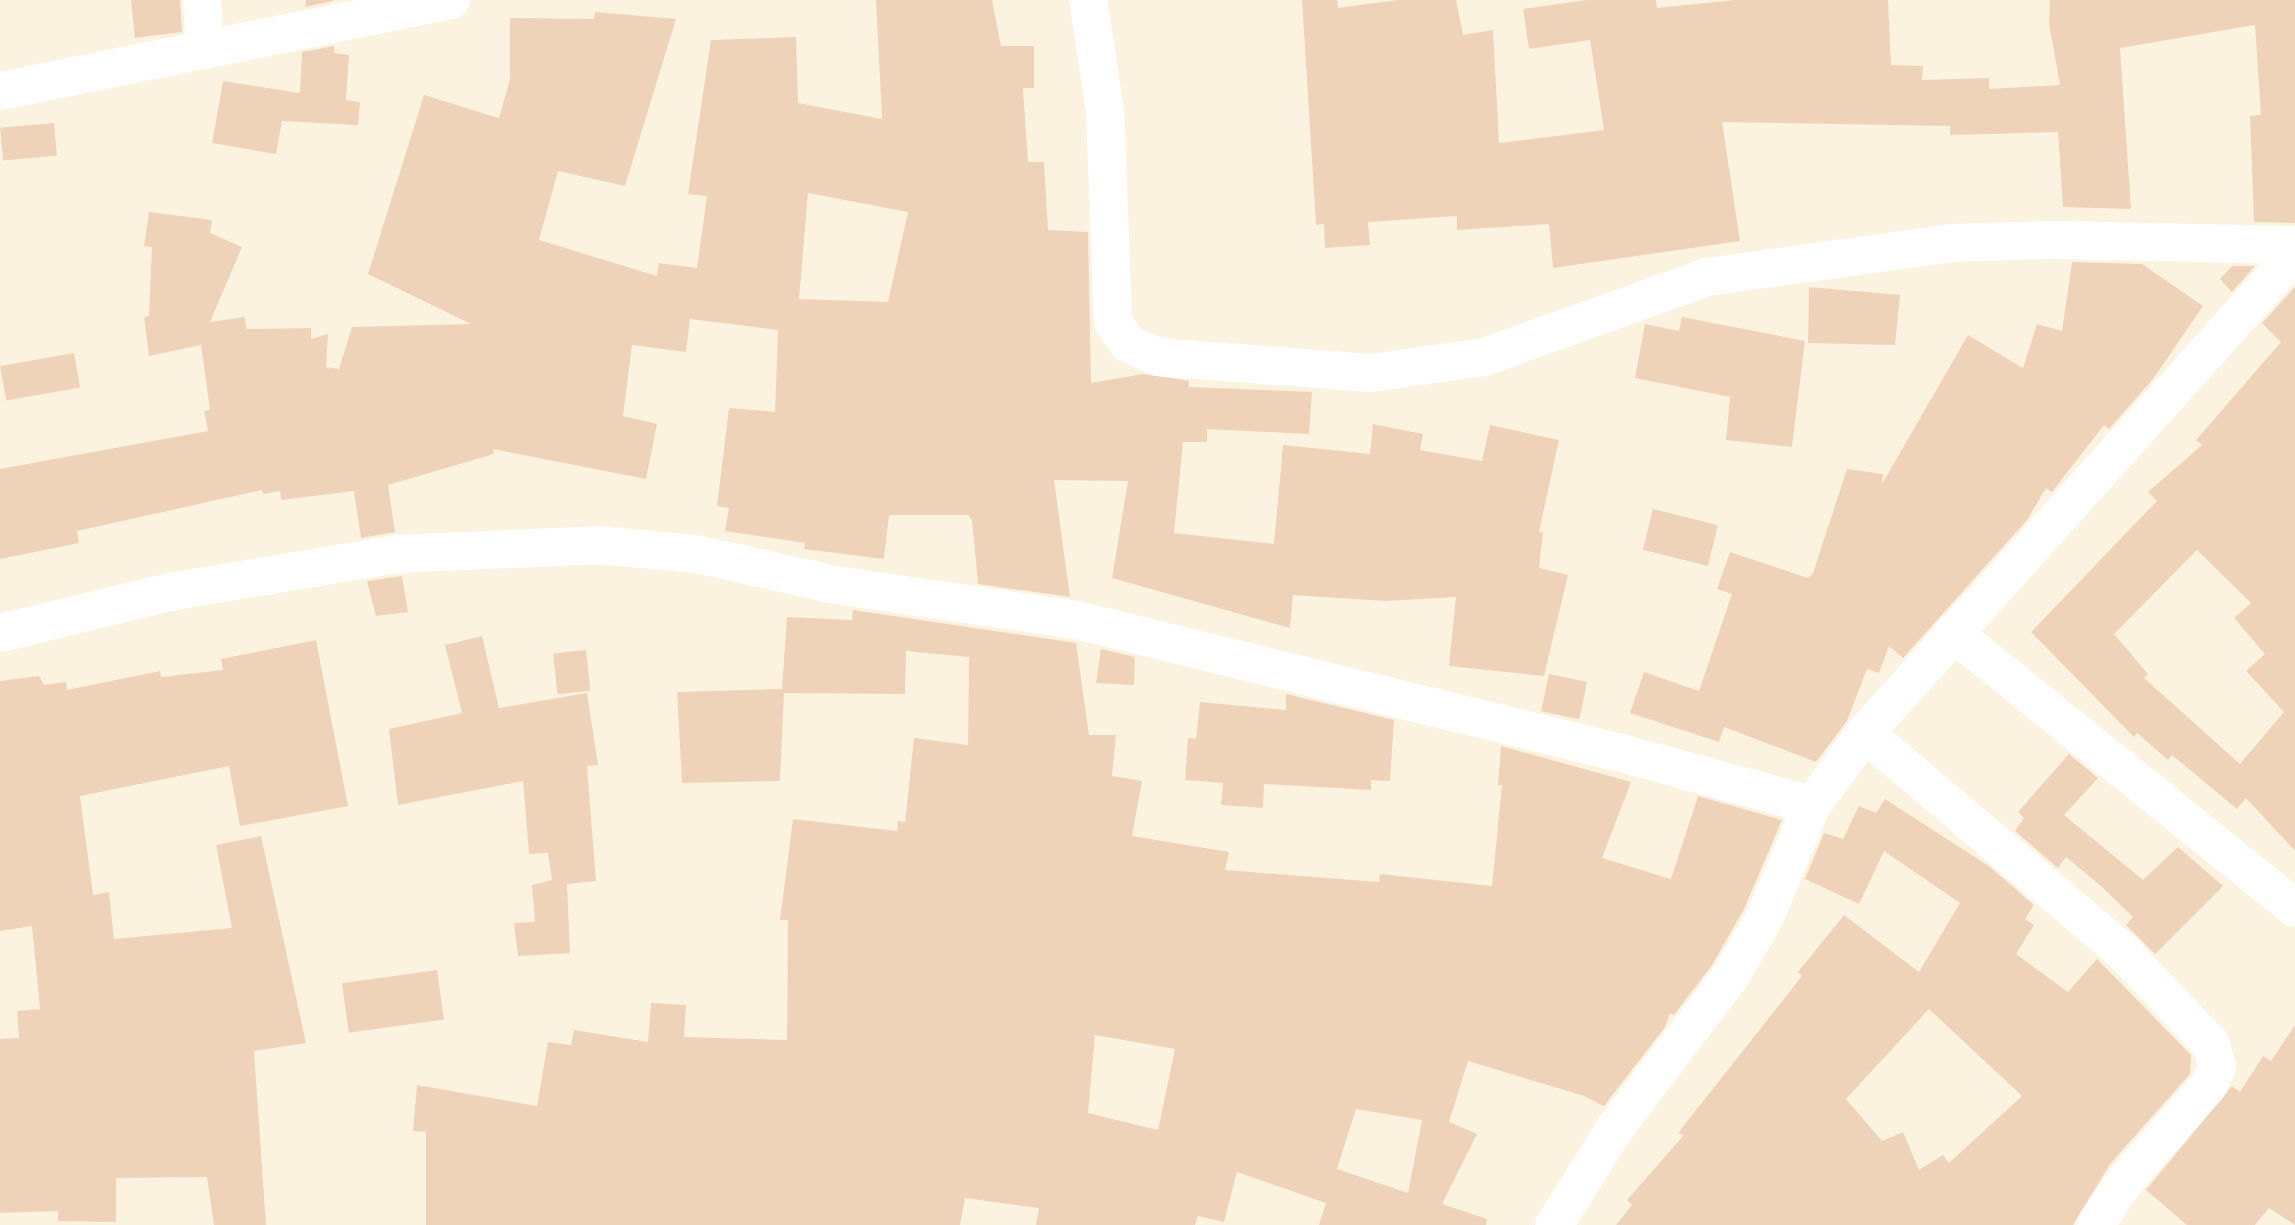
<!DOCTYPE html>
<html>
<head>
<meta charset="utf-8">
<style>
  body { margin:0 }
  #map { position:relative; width:2295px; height:1225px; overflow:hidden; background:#fbf3e0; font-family:Inter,sans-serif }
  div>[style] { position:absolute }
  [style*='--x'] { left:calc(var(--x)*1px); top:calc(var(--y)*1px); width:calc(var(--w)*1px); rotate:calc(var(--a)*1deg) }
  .building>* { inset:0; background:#efd3b9; transform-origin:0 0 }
  .minor>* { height:38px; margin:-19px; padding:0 19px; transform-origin:19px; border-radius:19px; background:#fff }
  span { translate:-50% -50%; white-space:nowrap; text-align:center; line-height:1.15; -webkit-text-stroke:5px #fef7e6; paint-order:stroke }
</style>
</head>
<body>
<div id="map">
  <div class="building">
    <div style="clip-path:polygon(131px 0,180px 0,182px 32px,135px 38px)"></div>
    <div style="clip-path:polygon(306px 0,333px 0,333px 1px,305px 7px)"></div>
    <div style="clip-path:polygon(evenodd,876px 0,992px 0,1001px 46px,1034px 46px,1034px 88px,1023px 88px,1028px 162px,1044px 162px,1048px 230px,1088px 232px,1091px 383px,1143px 374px,1189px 381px,1189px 387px,1312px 392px,1309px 434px,1207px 429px,1207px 442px,1183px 442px,1174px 533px,1274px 544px,1283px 445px,1370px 454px,1373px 424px,1423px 434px,1420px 450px,1482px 461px,1490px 425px,1559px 440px,1539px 532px,1543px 532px,1539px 568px,1568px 575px,1544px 676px,1449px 666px,1456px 597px,1386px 601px,1293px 595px,1290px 628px,1112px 578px,1128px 481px,1054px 480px,1070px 597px,978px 584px,972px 520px,968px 515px,889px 515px,884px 559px,804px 549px,805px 543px,725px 531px,729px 508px,717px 506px,729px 408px,775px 412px,778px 330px,690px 319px,686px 352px,632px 345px,623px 416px,657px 424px,646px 479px,493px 449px,494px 454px,388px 485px,395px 532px,361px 538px,354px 491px,281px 500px,280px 491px,263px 494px,262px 490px,77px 531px,79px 543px,0 559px,0 469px,208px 431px,204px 411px,210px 410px,201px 345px,149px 356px,144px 317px,149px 316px,152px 247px,144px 246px,149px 212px,212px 220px,210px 233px,242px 247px,210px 322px,245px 317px,246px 329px,311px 328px,311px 339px,328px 334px,326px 367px,339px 369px,352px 327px,471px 324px,368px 274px,424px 95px,499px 118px,510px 79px,510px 18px,594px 19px,595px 12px,676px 19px,625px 186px,558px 171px,539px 240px,657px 276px,659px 263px,697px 268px,707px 196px,688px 194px,711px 40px,796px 37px,798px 103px,882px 119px,876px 0,808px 193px,908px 212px,888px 302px,799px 299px,808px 193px)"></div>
    <div style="clip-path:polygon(1302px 0,1337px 0,1338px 8px,1398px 0,1456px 0,1463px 35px,1493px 30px,1499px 143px,1604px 130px,1590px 40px,1529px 49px,1523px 9px,1587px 0,1656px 0,1657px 8px,1735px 0,1888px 0,1891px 65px,1923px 66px,1922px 80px,1989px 78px,1989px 89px,2060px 85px,2049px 23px,2050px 0,2295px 0,2295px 223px,2254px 222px,2250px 116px,2261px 115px,2255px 25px,2120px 48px,2131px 209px,2063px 207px,2058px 132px,1950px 135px,1950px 126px,1722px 122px,1740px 241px,1553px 268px,1549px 224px,1457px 230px,1457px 216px,1368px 222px,1370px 245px,1325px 248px,1324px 224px,1316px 225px)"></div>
    <div style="clip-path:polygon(334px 46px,334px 53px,349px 55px,346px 100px,360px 102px,358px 125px,282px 121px,276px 154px,212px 143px,223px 81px,300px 93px,302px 52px)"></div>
    <div style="left:54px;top:123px;width:33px;height:54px;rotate:85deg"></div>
    <div style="clip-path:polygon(2072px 262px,2142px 264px,2203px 306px,2153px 379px,2109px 429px,2104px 425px,2052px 492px,2046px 488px,2027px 520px,1903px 658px,1889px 646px,1879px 673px,1867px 669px,1847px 721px,1816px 762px,1724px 727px,1719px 742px,1630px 713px,1644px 672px,1699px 691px,1732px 594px,1717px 589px,1730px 552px,1808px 578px,1813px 573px,1847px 469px,1883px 474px,1882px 484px,1968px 335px,2023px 368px,2037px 324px,2062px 331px)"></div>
    <div style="clip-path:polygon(2232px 266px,2255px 266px,2232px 292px,2220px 279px)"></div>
    <div style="clip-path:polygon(1809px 287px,1900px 295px,1895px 345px,1808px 343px)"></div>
    <div style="clip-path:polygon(evenodd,2295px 287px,2295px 851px,2246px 798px,2237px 809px,2172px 755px,2168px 760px,2137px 733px,2134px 737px,2031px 632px,2157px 501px,2148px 492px,2202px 445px,2196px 440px,2281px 342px,2262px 323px,2295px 287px,2197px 550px,2251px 603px,2234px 618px,2265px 654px,2246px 671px,2284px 712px,2240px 764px,2144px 678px,2148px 674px,2114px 634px,2197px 550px)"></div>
    <div style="clip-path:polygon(1682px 317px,1805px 341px,1792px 447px,1726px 440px,1730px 397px,1635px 378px,1645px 324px,1679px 331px)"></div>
    <div style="left:74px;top:353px;width:35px;height:75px;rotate:80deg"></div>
    <div style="left:1653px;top:509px;width:67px;height:42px;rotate:14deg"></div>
    <div style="clip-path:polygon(402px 576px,408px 612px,376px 616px,367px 581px)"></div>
    <div style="clip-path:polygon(evenodd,853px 610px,1076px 643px,1089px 735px,1116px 735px,1112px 776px,1142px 781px,1132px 836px,1229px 852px,1225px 870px,1379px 882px,1380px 874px,1492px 886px,1502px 785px,1498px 785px,1501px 746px,1631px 782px,1602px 858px,1671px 879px,1698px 796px,1782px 820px,1744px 909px,1712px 965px,1674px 1015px,1670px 1013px,1665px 1027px,1604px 1106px,1584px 1096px,1468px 1061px,1449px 1122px,1477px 1134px,1442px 1204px,1487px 1219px,1486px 1225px,1319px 1225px,1326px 1203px,1237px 1172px,1224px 1222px,1198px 1216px,1195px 1225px,1036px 1225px,1039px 1208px,965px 1198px,960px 1225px,426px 1225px,426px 1132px,413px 1131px,417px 1085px,537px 1106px,548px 1042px,571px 1045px,574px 1030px,648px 1042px,651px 1003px,686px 1005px,684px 1037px,787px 1040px,788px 920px,780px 920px,793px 819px,897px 831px,898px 821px,905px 822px,914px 738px,968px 745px,969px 657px,906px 651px,905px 694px,784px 693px,780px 781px,682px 783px,677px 692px,782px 689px,787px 617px,852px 620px,853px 610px,1095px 1035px,1175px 1049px,1158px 1130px,1088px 1113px,1095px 1035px,853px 610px,1356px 1109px,1422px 1120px,1408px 1193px,1337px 1169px,1356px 1109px)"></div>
    <div style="clip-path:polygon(482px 636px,499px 708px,587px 693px,598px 765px,587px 766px,596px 881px,567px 884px,570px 953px,518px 956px,514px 923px,535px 922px,532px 885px,552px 880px,548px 853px,529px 854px,523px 781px,398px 805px,389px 729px,462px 713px,445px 645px)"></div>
    <div style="clip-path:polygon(316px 640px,348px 806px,240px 826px,229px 766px,80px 796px,93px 895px,109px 892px,114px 939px,232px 928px,216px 845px,261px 836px,306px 1043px,254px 1051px,266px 1225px,214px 1225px,207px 1177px,116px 1178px,116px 1222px,58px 1221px,58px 1211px,0 1213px,0 1039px,19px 1038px,17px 1011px,40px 1009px,32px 926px,0 931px,0 681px,39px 676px,44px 685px,66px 682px,67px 690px,160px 671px,161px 677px,223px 670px,221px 659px)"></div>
    <div style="clip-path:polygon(1101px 649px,1135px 657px,1134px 685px,1096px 683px)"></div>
    <div style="left:586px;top:650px;width:41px;height:33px;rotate:84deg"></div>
    <div style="left:1549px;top:674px;width:39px;height:38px;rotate:12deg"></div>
    <div style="clip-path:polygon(1286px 694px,1394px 720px,1390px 781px,1371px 780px,1371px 790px,1264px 784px,1263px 808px,1221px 805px,1223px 783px,1185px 780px,1188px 738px,1196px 739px,1200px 702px,1286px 710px)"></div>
    <div style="clip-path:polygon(2069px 754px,2098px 778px,2064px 815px,2143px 880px,2178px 847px,2223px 886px,2155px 954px,2126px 925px,2133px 917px,2101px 886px,2066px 857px,2058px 868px,2015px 831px,2024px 818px,2018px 812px)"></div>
    <div style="clip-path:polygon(evenodd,1885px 799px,1990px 867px,2034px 905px,2025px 919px,2034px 925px,2016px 954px,2068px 992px,2097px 959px,2191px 1055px,2190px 1074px,2110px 1164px,2073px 1225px,1616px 1225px,1632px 1205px,1627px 1200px,1684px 1135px,1678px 1133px,1802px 976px,1798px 972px,1844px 915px,1919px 972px,1960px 903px,1884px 851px,1859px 904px,1805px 879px,1824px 833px,1843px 839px,1859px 806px,1876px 813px,1885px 799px,1929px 1009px,2022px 1096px,1949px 1163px,1943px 1155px,1919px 1170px,1903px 1132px,1882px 1141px,1846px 1099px,1929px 1009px)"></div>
    <div style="left:437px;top:970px;width:50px;height:96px;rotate:82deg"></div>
    <div style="clip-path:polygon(2295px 1025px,2295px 1225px,2269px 1208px,2255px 1225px,2187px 1225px,2146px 1190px,2232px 1086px,2240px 1092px,2263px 1056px,2271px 1061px)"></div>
  </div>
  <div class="minor">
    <div style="--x:202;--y:0;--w:50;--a:86.6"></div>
    <div style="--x:1088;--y:0;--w:111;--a:81.2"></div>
    <div style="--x:1105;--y:110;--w:212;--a:87.8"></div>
    <div style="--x:1113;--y:322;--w:25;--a:56"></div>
    <div style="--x:1127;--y:343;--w:34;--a:24"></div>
    <div style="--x:1158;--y:357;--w:214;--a:4.3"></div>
    <div style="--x:1371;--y:373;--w:114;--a:-8.1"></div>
    <div style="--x:1484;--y:357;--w:237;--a:-19.7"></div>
    <div style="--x:1707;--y:277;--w:246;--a:-7.9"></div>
    <div style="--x:1951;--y:243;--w:104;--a:-1.7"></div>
    <div style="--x:2055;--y:240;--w:240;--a:1.2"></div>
    <div style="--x:0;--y:91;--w:460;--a:-11.4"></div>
    <div style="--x:0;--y:633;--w:175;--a:-13.6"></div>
    <div style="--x:170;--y:592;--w:229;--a:-9.5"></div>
    <div style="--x:396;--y:554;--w:203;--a:-2.5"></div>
    <div style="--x:599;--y:545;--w:97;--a:5.3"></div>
    <div style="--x:696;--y:554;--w:143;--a:12.5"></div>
    <div style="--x:836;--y:585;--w:243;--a:8.3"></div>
    <div style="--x:1076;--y:620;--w:565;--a:13.72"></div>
    <div style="--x:1625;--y:754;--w:194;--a:15.3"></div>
    <div style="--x:1953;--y:633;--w:439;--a:38.8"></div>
    <div style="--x:1865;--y:733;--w:337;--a:40.3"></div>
    <div style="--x:2122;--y:951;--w:129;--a:46.3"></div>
    <div style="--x:2211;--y:1044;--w:24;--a:75"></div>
    <div style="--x:2217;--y:1067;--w:21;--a:115"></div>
    <div style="--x:2208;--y:1086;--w:121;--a:131.3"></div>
    <div style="--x:2128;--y:1177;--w:58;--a:124.5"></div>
    <div style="--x:1554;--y:1225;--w:116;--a:-57.7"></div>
    <div style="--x:1616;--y:1127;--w:188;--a:-52.8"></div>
    <div style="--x:1730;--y:977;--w:67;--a:-59.6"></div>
    <div style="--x:1764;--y:919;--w:124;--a:-67.2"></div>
    <div style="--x:1812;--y:805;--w:89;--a:-53.6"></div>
    <div style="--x:1865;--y:733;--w:644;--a:-48.09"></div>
  </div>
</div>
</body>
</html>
